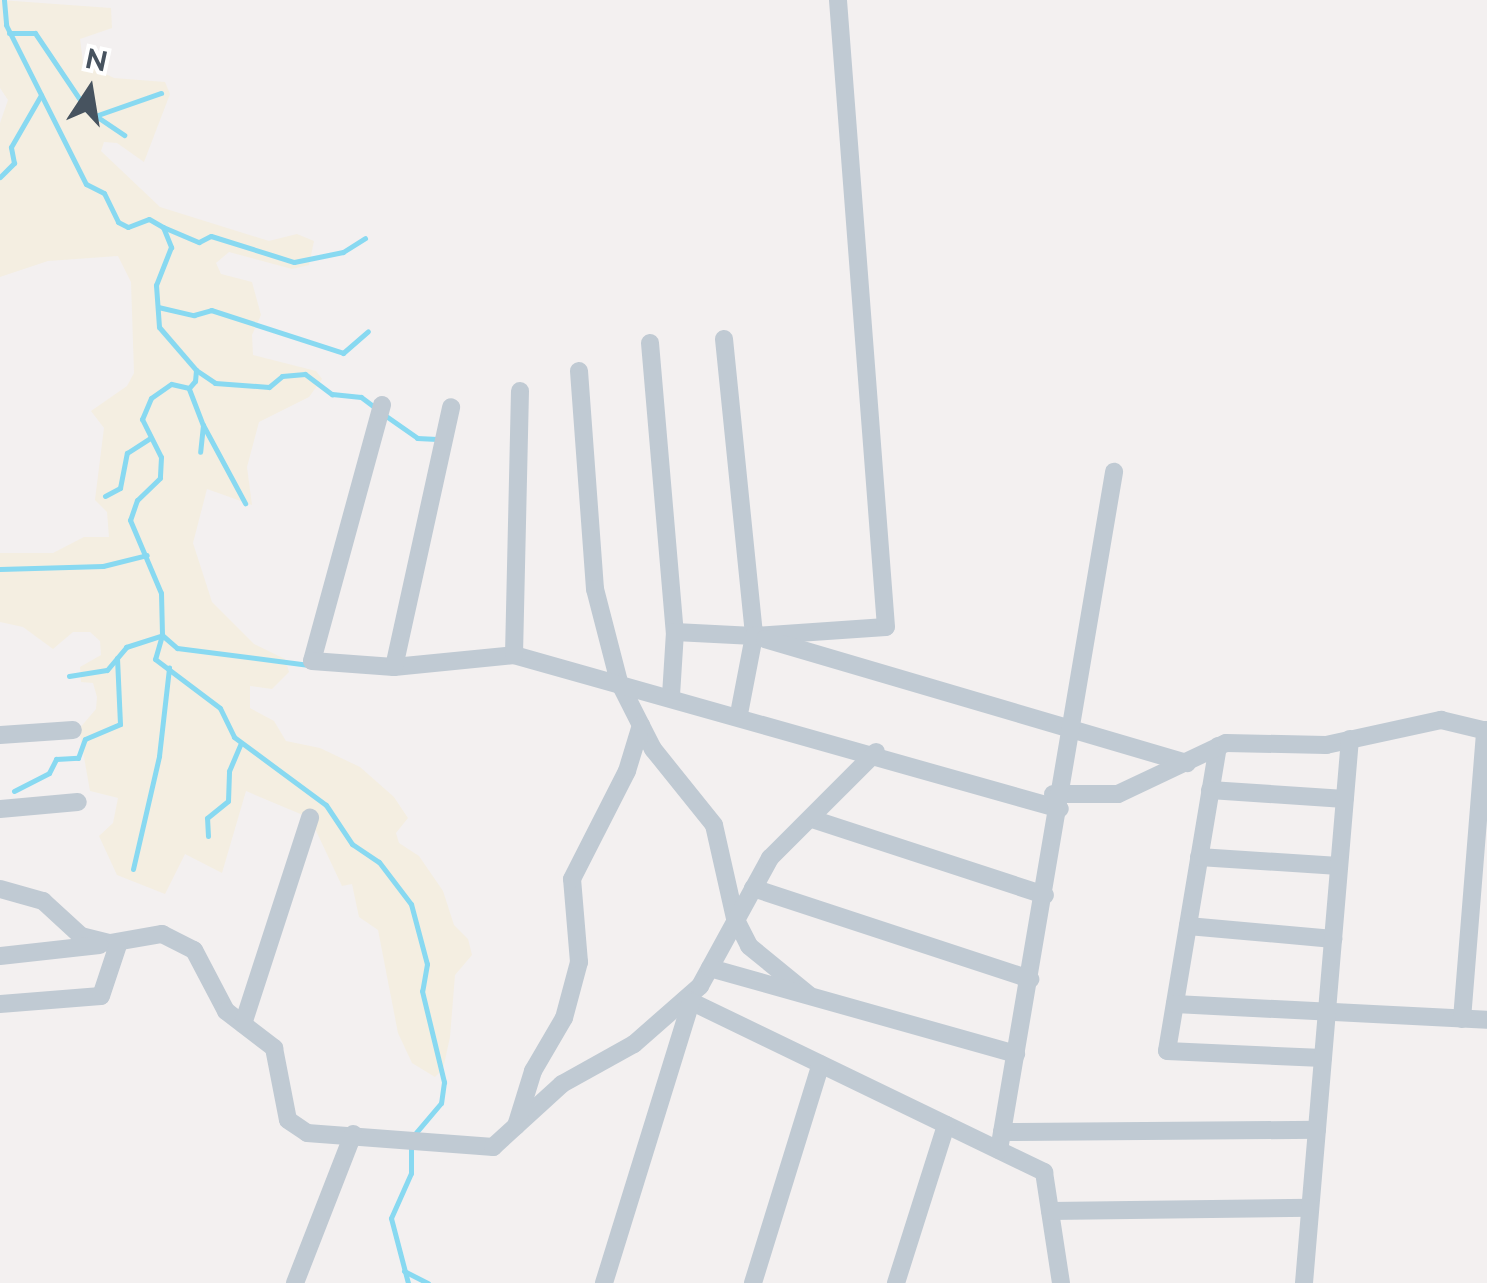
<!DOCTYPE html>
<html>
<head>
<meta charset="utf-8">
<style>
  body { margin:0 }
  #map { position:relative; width:1487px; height:1283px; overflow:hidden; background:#f3f0f0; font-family:Raleway,sans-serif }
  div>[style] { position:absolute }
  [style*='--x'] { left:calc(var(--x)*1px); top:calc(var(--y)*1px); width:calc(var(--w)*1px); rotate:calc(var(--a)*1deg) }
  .sand>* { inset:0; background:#f4eee1 }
  .stream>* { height:5px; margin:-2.5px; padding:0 2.5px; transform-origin:2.5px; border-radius:2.5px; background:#88d9f1 }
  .street>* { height:18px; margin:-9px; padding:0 9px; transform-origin:9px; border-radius:9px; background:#c0cad3 }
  span { translate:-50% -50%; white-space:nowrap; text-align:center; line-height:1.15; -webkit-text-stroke:9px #fff; paint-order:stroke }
  .north { position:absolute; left:40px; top:40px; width:100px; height:100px; -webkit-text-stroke:8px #fff; paint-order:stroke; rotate:12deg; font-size:28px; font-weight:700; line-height:40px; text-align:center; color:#47535f }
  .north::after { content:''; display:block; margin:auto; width:35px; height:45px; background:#47535f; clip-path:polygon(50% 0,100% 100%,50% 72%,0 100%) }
</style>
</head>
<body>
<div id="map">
  <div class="sand">
    <div style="clip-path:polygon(0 0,111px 8px,112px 28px,80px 39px,83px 63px,114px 78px,165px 82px,170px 94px,144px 162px,117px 143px,104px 142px,101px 151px,160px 207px,269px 241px,297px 234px,314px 241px,309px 265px,292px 269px,229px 252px,216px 263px,221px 274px,252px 282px,261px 315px,252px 335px,253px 355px,316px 371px,322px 379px,309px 397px,259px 422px,247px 467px,252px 505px,207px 489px,193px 543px,212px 602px,254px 644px,285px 659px,289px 672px,272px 689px,250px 686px,250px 708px,274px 721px,286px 741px,320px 748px,360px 767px,394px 797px,408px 818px,396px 833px,399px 843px,419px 856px,443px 891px,454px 925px,468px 939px,472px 955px,455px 975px,450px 1037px,443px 1069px,435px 1077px,412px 1063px,398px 1033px,378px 930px,359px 917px,352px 884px,342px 886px,310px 818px,246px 791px,222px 873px,185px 854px,165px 894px,117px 875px,99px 836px,113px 823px,118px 798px,90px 791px,79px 729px,96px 709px,97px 697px,93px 683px,81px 682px,80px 667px,101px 655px,100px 641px,90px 632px,73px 632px,53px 649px,23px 627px,0 622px,0 553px,53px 553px,84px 537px,109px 537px,107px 512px,95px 500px,104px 428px,91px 411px,127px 386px,134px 373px,131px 282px,118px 256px,48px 261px,0 277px,0 123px,8px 100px,0 88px)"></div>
  </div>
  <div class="stream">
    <div style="--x:4;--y:0;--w:25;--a:85"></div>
    <div style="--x:6;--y:25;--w:178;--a:63.3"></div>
    <div style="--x:86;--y:184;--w:20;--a:27"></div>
    <div style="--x:104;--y:193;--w:32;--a:64"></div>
    <div style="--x:118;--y:222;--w:11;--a:27"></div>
    <div style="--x:128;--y:227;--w:22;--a:-21"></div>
    <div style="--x:149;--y:219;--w:16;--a:30"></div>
    <div style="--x:163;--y:227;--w:22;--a:68"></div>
    <div style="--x:171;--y:247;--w:41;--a:111.5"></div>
    <div style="--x:156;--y:285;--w:42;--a:85.9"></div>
    <div style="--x:159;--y:327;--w:57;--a:49.3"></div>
    <div style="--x:196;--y:370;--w:11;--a:95"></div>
    <div style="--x:195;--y:381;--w:9;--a:131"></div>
    <div style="--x:189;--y:388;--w:18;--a:-167"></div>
    <div style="--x:171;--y:384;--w:24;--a:145"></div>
    <div style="--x:151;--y:398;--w:23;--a:113"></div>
    <div style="--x:142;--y:419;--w:42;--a:63.4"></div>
    <div style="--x:161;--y:457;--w:21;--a:93"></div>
    <div style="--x:160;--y:478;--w:32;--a:136"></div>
    <div style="--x:137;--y:500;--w:21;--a:109"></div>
    <div style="--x:130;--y:520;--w:79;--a:67"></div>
    <div style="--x:161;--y:593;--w:42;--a:88.6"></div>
    <div style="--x:162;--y:635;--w:25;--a:106"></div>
    <div style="--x:155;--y:659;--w:81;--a:37"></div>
    <div style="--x:220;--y:708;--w:32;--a:64"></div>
    <div style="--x:234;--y:737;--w:114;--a:36.5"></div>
    <div style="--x:326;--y:805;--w:47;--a:56.3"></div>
    <div style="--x:352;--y:844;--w:32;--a:34"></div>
    <div style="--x:379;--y:862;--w:53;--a:52.7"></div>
    <div style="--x:411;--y:904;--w:62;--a:75.1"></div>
    <div style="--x:427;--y:964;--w:27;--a:100"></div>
    <div style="--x:422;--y:991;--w:94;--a:76.4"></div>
    <div style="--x:444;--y:1082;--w:21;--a:98"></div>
    <div style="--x:441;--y:1103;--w:43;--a:130.3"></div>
    <div style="--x:9;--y:33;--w:26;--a:0"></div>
    <div style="--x:35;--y:33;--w:93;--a:56"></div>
    <div style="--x:87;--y:110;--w:45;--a:34"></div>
    <div style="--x:95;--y:116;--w:70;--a:-19.2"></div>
    <div style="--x:0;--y:177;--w:20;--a:-45"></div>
    <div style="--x:14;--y:163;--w:16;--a:-101"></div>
    <div style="--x:11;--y:147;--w:60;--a:-60"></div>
    <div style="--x:163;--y:227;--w:39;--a:23"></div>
    <div style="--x:199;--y:242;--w:13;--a:-27"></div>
    <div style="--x:211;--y:236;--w:87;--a:17.4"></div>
    <div style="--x:294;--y:262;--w:50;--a:-11.5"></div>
    <div style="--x:343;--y:252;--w:26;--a:-32"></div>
    <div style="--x:158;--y:307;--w:37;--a:13"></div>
    <div style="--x:194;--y:315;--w:18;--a:-16"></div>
    <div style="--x:211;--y:310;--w:139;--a:18"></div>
    <div style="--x:343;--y:353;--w:33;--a:-41"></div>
    <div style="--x:196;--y:370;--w:23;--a:34"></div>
    <div style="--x:215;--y:383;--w:54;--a:4.2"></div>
    <div style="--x:269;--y:387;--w:17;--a:-40"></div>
    <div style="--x:282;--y:376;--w:23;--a:-5"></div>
    <div style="--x:305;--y:374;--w:34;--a:37"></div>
    <div style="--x:332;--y:394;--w:29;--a:6"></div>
    <div style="--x:361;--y:397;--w:20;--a:37"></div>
    <div style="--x:189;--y:389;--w:39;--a:69"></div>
    <div style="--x:203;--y:425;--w:27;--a:96"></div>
    <div style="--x:386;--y:416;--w:38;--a:35"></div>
    <div style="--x:417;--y:438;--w:20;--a:3"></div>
    <div style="--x:203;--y:425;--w:89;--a:61.7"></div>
    <div style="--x:105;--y:496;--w:17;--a:-28"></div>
    <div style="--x:120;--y:488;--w:36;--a:-79"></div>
    <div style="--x:127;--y:453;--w:27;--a:-33"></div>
    <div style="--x:0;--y:569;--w:103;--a:-1.7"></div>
    <div style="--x:103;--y:566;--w:45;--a:-14"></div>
    <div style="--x:69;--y:676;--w:38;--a:-9"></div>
    <div style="--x:107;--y:670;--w:30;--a:-50"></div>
    <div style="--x:126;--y:647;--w:38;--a:-18"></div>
    <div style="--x:162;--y:635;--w:20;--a:41"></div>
    <div style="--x:177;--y:648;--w:133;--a:7.3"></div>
    <div style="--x:14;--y:791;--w:39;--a:-27"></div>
    <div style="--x:49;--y:773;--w:16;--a:-63"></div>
    <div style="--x:56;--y:759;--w:22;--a:-3"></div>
    <div style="--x:78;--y:758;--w:20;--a:-70"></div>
    <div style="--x:85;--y:739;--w:38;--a:-23"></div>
    <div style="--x:120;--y:724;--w:66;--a:-92.6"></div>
    <div style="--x:208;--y:836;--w:18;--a:-93"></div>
    <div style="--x:207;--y:818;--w:27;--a:-39"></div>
    <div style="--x:228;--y:801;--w:30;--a:-88"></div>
    <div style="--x:229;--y:771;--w:30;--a:-67"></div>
    <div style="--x:133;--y:869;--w:116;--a:-77"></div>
    <div style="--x:159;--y:756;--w:89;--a:-83.5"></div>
    <div style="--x:404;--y:1271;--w:27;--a:27"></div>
    <div style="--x:408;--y:1283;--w:67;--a:-104.7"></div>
    <div style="--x:391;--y:1218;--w:49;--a:-66"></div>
    <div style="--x:411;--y:1173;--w:27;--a:-90"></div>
  </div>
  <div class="street">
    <div style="--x:724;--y:339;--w:299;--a:84.2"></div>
    <div style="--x:754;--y:636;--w:79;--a:100.9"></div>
    <div style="--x:650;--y:343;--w:290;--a:85.1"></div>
    <div style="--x:675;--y:632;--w:64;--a:93.6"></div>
    <div style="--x:579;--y:371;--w:219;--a:85.8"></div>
    <div style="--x:595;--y:589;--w:96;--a:75.5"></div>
    <div style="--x:619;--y:682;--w:75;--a:63.1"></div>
    <div style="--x:653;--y:749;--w:97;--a:51.2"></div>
    <div style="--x:714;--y:825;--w:95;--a:77.3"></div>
    <div style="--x:735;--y:918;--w:31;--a:63"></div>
    <div style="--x:749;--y:946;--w:77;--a:39.2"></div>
    <div style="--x:382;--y:405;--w:265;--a:105.3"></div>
    <div style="--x:312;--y:661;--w:82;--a:4.2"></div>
    <div style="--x:394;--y:667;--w:121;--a:-5.7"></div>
    <div style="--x:514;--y:655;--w:567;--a:15.75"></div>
    <div style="--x:675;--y:632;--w:79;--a:2.9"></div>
    <div style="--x:754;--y:636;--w:132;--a:-3.9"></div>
    <div style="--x:886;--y:627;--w:629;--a:-94.38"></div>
    <div style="--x:765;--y:639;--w:440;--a:16.4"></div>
    <div style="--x:514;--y:655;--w:264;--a:-88.7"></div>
    <div style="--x:394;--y:667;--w:266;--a:-77.6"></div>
    <div style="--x:0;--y:735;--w:73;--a:-3.9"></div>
    <div style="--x:1218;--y:746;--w:309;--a:99.5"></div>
    <div style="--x:1167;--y:1051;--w:156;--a:2.6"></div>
    <div style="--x:1210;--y:790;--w:135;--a:3.8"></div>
    <div style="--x:1053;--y:794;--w:65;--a:0"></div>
    <div style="--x:1118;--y:794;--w:119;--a:-25.3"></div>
    <div style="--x:1226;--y:743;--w:100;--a:1.1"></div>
    <div style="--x:1326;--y:745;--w:118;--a:-12.3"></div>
    <div style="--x:1441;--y:720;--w:47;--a:13.4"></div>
    <div style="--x:0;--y:809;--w:78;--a:-5.1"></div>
    <div style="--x:812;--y:819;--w:245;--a:18.1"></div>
    <div style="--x:1199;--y:857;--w:140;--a:3.7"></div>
    <div style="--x:753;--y:888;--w:292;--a:18.2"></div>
    <div style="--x:0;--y:889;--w:45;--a:15.6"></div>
    <div style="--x:43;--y:901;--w:52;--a:42.6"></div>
    <div style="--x:81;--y:936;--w:30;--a:14"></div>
    <div style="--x:110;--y:943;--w:53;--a:-9.8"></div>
    <div style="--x:162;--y:934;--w:36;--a:27"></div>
    <div style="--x:194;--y:950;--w:69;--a:62.3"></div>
    <div style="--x:226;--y:1011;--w:61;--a:37.6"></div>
    <div style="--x:274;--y:1048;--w:73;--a:79"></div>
    <div style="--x:288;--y:1120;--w:23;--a:34"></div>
    <div style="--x:307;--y:1133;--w:187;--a:4.3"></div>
    <div style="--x:493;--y:1147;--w:93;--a:-42.4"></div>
    <div style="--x:562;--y:1084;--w:82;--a:-29.1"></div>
    <div style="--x:634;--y:1044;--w:88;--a:-41.3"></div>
    <div style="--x:700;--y:986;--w:146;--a:-61.3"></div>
    <div style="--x:770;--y:858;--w:150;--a:-45"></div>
    <div style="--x:1188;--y:926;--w:146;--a:5.1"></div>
    <div style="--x:0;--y:956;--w:100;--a:-6.3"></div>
    <div style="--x:710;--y:968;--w:318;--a:15.7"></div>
    <div style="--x:686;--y:999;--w:398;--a:25.8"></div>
    <div style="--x:1044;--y:1172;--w:112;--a:81.3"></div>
    <div style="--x:0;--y:1004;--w:101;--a:-4.5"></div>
    <div style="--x:101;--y:996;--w:57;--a:-71.6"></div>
    <div style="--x:1175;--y:1004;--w:312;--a:2.9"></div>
    <div style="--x:1462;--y:1019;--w:290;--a:-85.4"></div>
    <div style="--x:243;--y:1024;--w:217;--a:-72"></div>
    <div style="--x:516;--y:1126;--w:58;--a:-72.8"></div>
    <div style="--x:533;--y:1071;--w:61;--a:-59.7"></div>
    <div style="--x:564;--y:1018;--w:58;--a:-75"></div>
    <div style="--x:579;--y:962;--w:83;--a:-94.8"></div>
    <div style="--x:572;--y:879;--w:121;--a:-63"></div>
    <div style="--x:627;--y:771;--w:48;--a:-73.1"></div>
    <div style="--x:1002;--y:1132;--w:315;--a:-0.4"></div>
    <div style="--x:999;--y:1150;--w:688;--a:-80.37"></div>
    <div style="--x:1050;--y:1211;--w:260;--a:-0.7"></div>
    <div style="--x:295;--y:1283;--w:160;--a:-68.7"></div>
    <div style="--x:604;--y:1283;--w:294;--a:-72.8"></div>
    <div style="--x:753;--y:1283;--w:229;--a:-72.8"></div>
    <div style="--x:896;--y:1283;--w:166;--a:-72.4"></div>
    <div style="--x:1304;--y:1283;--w:546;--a:-85.17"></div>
  </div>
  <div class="north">N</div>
</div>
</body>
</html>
